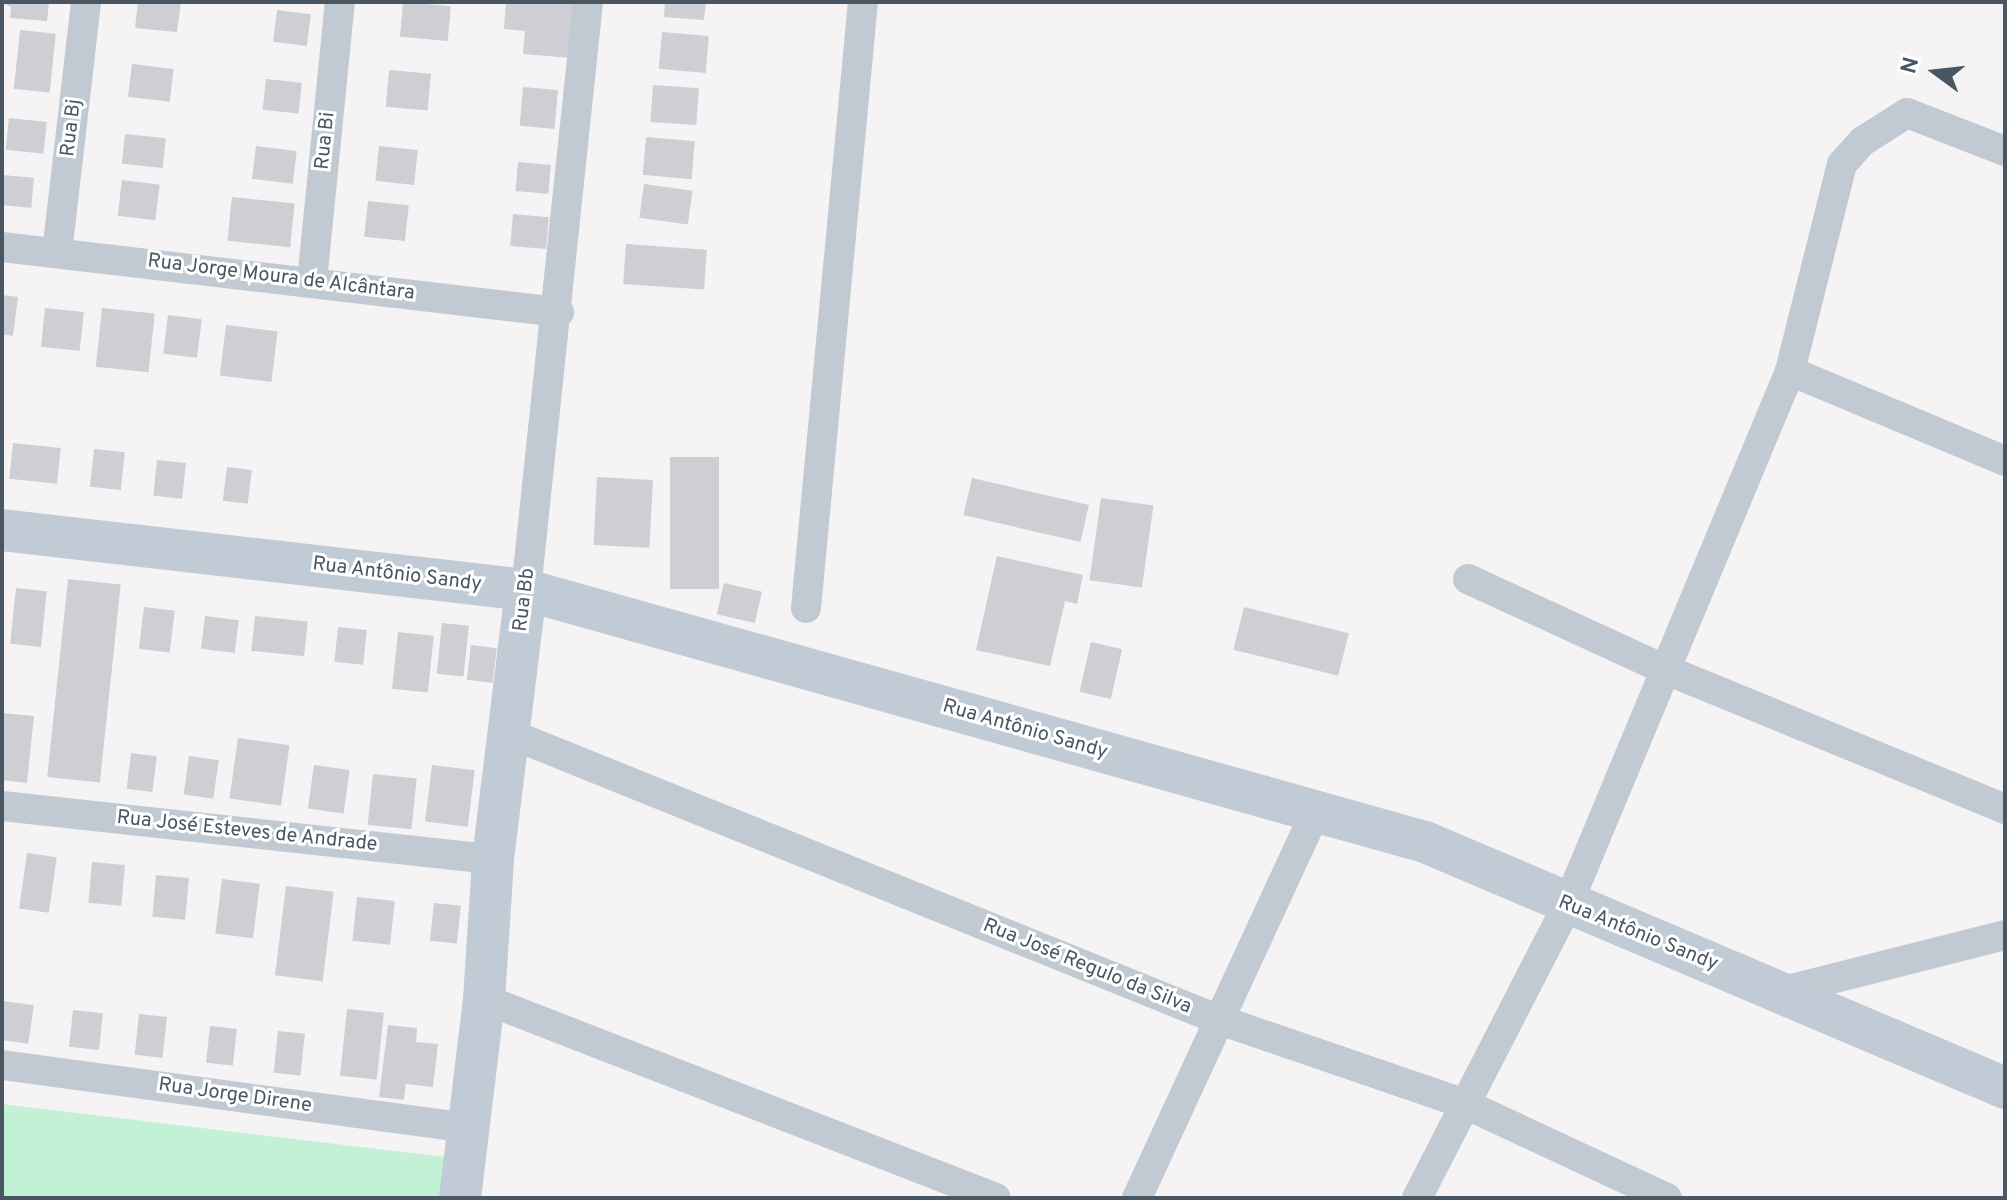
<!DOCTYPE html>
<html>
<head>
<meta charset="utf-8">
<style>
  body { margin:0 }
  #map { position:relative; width:2007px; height:1200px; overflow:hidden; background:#f5f3f3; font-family:Overpass,sans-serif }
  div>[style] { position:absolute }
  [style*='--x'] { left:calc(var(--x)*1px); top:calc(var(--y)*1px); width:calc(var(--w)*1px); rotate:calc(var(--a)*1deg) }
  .green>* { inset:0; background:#c3f1d5 }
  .building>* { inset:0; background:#cdcfd5; transform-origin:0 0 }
  .street>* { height:30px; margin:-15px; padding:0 15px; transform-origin:15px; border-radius:15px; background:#c1cad2 }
  .secondary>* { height:42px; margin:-21px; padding:0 21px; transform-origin:21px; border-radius:21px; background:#c1cbd6 }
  span { translate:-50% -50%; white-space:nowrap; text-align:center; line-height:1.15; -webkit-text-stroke:6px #fff; paint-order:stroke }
  .street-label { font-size:20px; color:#4a5661 }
  .frame { position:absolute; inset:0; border:4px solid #4a5661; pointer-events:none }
  .north { position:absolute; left:1895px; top:32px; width:80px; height:80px; -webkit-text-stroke:6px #fff; paint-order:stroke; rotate:285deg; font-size:22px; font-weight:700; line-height:32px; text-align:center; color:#4a5661 }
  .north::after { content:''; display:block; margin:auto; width:28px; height:36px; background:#4a5661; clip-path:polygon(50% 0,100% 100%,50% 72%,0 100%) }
</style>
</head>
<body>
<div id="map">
  <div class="green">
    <div style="clip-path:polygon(2px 1104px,445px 1157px,441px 1198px,2px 1198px)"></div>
  </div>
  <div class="building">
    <div style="clip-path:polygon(2px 2px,49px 2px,47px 21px,10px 18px,11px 7px)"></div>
    <div style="clip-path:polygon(138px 2px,181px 2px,177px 32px,135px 28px)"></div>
    <div style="left:403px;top:2px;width:48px;height:35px;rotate:5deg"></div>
    <div style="clip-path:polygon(506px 2px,576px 2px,571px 58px,523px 54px,525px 31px,504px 29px)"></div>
    <div style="clip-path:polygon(665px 2px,706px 2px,704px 20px,664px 17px)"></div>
    <div style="left:277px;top:10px;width:34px;height:32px;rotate:7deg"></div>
    <div style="left:20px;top:30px;width:36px;height:59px;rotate:6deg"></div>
    <div style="left:662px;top:32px;width:47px;height:37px;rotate:5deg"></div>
    <div style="left:132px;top:64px;width:42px;height:33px;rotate:7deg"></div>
    <div style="left:389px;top:70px;width:42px;height:37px;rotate:5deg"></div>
    <div style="left:266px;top:79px;width:36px;height:31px;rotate:6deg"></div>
    <div style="left:653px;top:85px;width:46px;height:37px;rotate:4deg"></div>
    <div style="left:523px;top:87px;width:35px;height:39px;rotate:5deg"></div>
    <div style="left:9px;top:118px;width:38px;height:32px;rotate:6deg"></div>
    <div style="left:125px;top:134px;width:41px;height:30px;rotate:6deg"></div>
    <div style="left:646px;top:137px;width:49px;height:38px;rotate:5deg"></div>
    <div style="left:256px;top:146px;width:41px;height:33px;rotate:7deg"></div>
    <div style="left:379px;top:146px;width:39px;height:35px;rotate:6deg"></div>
    <div style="left:518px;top:162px;width:33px;height:29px;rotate:5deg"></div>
    <div style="left:2px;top:175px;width:32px;height:30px;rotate:5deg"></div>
    <div style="left:122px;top:180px;width:38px;height:36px;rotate:7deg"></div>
    <div style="left:644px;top:184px;width:49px;height:34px;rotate:8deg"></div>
    <div style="left:232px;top:197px;width:63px;height:44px;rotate:6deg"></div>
    <div style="left:368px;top:201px;width:41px;height:36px;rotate:6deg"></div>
    <div style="left:513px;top:214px;width:36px;height:32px;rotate:5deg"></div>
    <div style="left:626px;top:244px;width:81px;height:40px;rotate:4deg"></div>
    <div style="clip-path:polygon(2px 295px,18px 297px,13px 336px,2px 334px)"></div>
    <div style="left:45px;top:308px;width:39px;height:39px;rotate:6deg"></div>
    <div style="left:102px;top:308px;width:53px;height:59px;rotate:6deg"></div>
    <div style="left:168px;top:315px;width:34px;height:39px;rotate:7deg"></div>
    <div style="left:226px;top:325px;width:52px;height:51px;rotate:7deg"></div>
    <div style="left:13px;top:443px;width:48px;height:36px;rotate:6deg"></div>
    <div style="left:94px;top:449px;width:31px;height:38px;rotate:6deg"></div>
    <div style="left:670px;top:457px;width:49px;height:132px"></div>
    <div style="left:157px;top:460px;width:29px;height:36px;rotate:6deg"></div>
    <div style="left:227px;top:467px;width:25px;height:34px;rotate:7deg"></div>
    <div style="left:597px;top:477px;width:56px;height:68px;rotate:3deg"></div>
    <div style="left:972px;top:478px;width:120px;height:38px;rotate:13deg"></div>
    <div style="left:1101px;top:498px;width:53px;height:83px;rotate:8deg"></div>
    <div style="clip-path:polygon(997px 556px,1083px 575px,1077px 604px,1065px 601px,1050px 666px,976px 650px)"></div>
    <div style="left:68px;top:579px;width:53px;height:199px;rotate:6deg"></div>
    <div style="left:724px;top:583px;width:39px;height:32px;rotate:13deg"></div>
    <div style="left:16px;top:588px;width:31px;height:56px;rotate:6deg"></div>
    <div style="left:144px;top:607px;width:31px;height:42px;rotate:7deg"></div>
    <div style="left:1244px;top:607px;width:108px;height:44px;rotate:14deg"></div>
    <div style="left:205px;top:616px;width:34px;height:33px;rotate:7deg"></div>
    <div style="left:255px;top:616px;width:53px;height:35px;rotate:6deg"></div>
    <div style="left:442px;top:623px;width:27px;height:51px;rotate:6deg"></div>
    <div style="left:338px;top:627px;width:29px;height:35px;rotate:6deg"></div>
    <div style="left:398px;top:632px;width:36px;height:57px;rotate:6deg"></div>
    <div style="left:1091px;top:642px;width:32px;height:51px;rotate:13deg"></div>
    <div style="left:471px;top:645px;width:26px;height:35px;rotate:7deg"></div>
    <div style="clip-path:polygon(2px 713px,34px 716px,27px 783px,2px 780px)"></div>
    <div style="left:238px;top:738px;width:52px;height:61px;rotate:8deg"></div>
    <div style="left:131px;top:753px;width:26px;height:36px;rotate:7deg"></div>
    <div style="left:189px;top:756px;width:30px;height:39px;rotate:8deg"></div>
    <div style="left:314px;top:765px;width:36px;height:44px;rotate:8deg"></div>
    <div style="left:432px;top:765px;width:43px;height:57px;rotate:7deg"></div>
    <div style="left:373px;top:774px;width:44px;height:51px;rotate:6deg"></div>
    <div style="left:27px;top:853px;width:30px;height:56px;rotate:8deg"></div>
    <div style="left:92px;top:862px;width:33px;height:41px;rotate:5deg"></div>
    <div style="left:156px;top:875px;width:33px;height:42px;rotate:5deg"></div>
    <div style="left:222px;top:879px;width:38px;height:55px;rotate:7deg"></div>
    <div style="left:286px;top:886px;width:48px;height:90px;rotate:7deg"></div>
    <div style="left:357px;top:897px;width:38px;height:44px;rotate:6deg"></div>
    <div style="left:434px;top:903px;width:27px;height:38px;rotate:6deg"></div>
    <div style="left:4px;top:1001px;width:30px;height:39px;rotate:8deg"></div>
    <div style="left:347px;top:1009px;width:37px;height:67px;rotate:6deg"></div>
    <div style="left:73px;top:1010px;width:30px;height:37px;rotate:6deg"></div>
    <div style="left:139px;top:1014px;width:28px;height:41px;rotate:6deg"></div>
    <div style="clip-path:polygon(388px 1025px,417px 1028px,416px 1042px,438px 1044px,433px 1087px,406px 1084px,404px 1100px,379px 1097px)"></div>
    <div style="left:210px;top:1026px;width:27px;height:37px;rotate:6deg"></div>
    <div style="left:278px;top:1031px;width:27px;height:42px;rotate:6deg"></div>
  </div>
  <div class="street">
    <div style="--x:2;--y:247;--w:561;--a:6.66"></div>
    <div style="--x:57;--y:253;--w:253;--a:-83.4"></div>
    <div style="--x:312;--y:281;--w:280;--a:-84.3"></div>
    <div style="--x:1790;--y:371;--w:233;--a:22.7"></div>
    <div style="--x:1468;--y:579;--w:216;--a:24.7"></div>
    <div style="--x:1664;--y:669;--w:369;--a:22.3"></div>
    <div style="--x:526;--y:590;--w:591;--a:-83.98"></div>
    <div style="--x:806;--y:608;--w:609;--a:-84.63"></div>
    <div style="--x:508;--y:733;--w:765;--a:21.97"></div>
    <div style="--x:1217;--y:1019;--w:260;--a:18.9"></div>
    <div style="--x:1463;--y:1103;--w:225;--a:25"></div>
    <div style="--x:2;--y:806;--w:494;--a:6.2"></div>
    <div style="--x:1780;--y:992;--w:232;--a:-14.2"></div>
    <div style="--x:484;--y:999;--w:549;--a:21.24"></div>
    <div style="--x:2;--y:1065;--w:470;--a:7.7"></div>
    <div style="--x:1137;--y:1198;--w:425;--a:-65.2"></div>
    <div style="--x:1417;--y:1198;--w:328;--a:-62.8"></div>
    <div style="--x:1567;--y:906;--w:580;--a:-67.37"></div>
    <div style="--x:1790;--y:371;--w:213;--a:-75.9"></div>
    <div style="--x:1842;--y:164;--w:31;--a:-48"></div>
    <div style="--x:1863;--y:141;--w:52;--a:-32.5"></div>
    <div style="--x:1907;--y:113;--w:105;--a:21.2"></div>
  </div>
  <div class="secondary">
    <div style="--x:2;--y:530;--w:527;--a:6.53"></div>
    <div style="--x:526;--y:590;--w:934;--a:15.66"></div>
    <div style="--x:1425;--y:842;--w:630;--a:22.98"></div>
    <div style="--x:460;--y:1198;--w:200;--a:-83.1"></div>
    <div style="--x:484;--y:999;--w:140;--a:-86.3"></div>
    <div style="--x:493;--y:859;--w:271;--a:-83"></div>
  </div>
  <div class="street-label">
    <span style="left:72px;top:128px;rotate:-83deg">Rua Bj</span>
    <span style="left:326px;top:141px;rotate:-84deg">Rua Bi</span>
    <span style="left:281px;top:278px;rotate:7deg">Rua Jorge Moura de Alcântara</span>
    <span style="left:397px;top:575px;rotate:7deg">Rua Antônio Sandy</span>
    <span style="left:525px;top:600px;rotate:-83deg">Rua Bb</span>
    <span style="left:1025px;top:730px;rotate:16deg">Rua Antônio Sandy</span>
    <span style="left:247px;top:832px;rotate:6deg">Rua José Esteves de Andrade</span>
    <span style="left:1638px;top:934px;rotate:22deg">Rua Antônio Sandy</span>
    <span style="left:1087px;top:967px;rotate:22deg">Rua José Regulo da Silva</span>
    <span style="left:235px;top:1096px;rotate:8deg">Rua Jorge Direne</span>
  </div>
  <div class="frame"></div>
  <div class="north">N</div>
</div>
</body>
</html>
